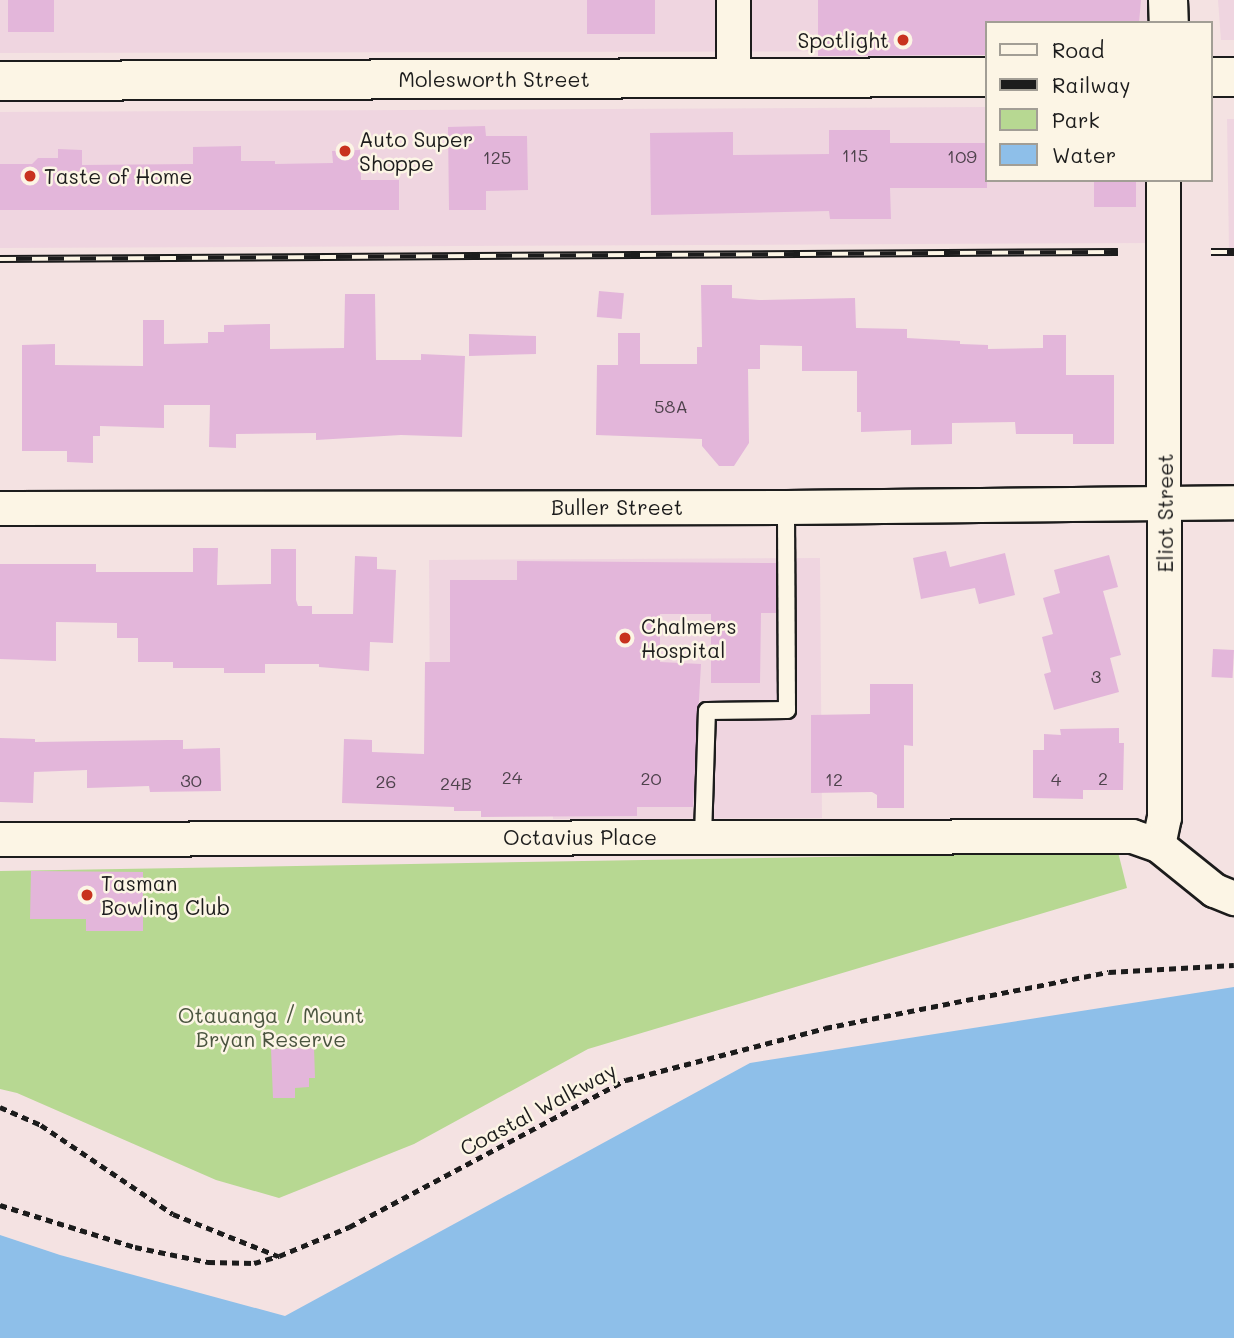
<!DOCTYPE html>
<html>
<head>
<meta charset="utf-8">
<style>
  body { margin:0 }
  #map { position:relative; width:1234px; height:1338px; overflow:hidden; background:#f4e2e2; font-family:Mali,sans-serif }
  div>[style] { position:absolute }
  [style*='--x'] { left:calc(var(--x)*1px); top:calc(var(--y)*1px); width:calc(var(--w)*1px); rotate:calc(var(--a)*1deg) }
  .built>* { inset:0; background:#efd5e0 }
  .green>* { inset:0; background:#b7d892 }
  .water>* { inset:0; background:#8ebfe9 }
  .building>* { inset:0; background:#e3b6da; transform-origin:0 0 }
  .path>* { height:4.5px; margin-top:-2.25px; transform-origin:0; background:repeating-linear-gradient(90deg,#1c1c1c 0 7px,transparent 0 12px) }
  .roads { filter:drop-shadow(2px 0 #1c1c1c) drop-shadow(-2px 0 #1c1c1c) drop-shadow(0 2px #1c1c1c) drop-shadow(0 -2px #1c1c1c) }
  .lane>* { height:16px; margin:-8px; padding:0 8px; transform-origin:8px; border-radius:8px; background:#fcf5e5 }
  .street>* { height:33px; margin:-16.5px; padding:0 16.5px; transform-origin:16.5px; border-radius:16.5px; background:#fcf5e5 }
  .secondary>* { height:38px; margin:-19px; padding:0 19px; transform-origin:19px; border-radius:19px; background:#fcf5e5 }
  .highway>* { height:38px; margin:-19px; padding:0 19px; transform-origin:19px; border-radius:19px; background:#fcf5e5 }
  .rail>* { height:8px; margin-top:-4px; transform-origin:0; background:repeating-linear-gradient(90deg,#fcf5e5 0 16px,#1c1c1c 0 32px); box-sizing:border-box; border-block:2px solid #1c1c1c }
  .dots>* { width:19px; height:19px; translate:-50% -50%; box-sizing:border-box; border:4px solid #fcf5e5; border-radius:50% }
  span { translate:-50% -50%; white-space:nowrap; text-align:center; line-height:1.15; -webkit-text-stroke:5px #fcf5e5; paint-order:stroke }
  .number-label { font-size:18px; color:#4e424c }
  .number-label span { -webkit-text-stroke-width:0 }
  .poi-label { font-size:21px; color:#1c1c1c }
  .right { translate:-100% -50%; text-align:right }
  .left { translate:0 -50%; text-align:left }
  .street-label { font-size:21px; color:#1c1c1c }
  .park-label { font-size:21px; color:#4a543f }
  .legend { position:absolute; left:985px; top:21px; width:228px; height:161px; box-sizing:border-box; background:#fcf5e5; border:2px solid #a29e95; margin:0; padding:9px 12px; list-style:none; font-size:21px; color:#1c1c1c }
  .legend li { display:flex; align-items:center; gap:14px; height:35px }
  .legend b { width:35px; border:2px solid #a29e95 }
</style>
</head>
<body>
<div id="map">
  <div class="built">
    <div style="clip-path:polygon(0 0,1153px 0,1153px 23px,987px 23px,987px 51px,0 53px)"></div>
    <div style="clip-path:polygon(1218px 0,1234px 0,1234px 40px,1221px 40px)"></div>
    <div style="clip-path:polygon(987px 107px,987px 180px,1153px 180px,1153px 243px,0 248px,0 112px)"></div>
    <div style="clip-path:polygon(1227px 119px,1234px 119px,1234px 250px,1229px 250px)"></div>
    <div style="clip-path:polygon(820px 558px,822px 818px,553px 819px,552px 717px,430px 717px,429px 560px)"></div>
  </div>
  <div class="green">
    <div style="clip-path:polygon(1118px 852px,1127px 888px,588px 1049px,414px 1144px,279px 1198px,216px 1180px,17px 1093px,0 1089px,0 871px)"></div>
  </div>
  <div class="water">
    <div style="clip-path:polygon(1234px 987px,1234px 1338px,0 1338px,0 1235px,60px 1255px,285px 1316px,750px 1063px)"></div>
  </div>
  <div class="building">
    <div style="left:8px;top:0;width:46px;height:32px"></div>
    <div style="left:587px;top:0;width:68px;height:34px"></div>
    <div style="clip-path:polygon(818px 0,1141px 0,1139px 23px,987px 23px,987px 55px,818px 56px)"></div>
    <div style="clip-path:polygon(485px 126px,486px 136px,527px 136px,528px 190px,486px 191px,486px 210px,449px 210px,448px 127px)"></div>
    <div style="clip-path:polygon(829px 130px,890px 130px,890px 143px,987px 143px,987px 188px,890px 188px,891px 219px,830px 219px,829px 211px,651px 215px,650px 133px,733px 132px,733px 155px,829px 154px)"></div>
    <div style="clip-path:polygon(241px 146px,241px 161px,275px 161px,275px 164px,333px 163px,332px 151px,360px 150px,361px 180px,399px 180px,399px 210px,0 210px,0 164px,32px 164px,38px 158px,58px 158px,58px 149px,82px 150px,82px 165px,193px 164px,193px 147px)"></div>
    <div style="left:1094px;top:180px;width:42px;height:27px"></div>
    <div style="clip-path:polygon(701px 285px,732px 285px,732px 298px,759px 300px,855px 298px,856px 328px,907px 329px,907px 338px,960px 341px,960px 344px,988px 345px,988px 349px,1043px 348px,1043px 335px,1066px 335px,1066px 375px,1114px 375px,1114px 444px,1073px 444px,1073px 434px,1016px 434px,1015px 422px,952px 423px,952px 444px,911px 445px,911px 430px,861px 432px,861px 412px,857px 412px,857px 371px,802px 371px,802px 346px,760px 345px,760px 369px,748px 369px,749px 443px,734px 466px,719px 466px,702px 446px,702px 439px,596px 435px,597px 365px,618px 365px,618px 333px,640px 333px,640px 364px,697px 364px,697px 347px,702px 347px)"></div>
    <div style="left:599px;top:291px;width:25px;height:26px;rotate:5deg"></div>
    <div style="clip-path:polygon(345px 294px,375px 294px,376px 360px,421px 360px,421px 354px,465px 356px,462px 437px,401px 435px,316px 440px,316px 433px,236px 434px,236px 448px,209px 447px,210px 405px,164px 405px,164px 428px,100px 426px,100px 436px,93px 436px,93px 463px,67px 462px,67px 451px,22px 451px,22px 345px,55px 344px,55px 365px,143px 366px,143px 320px,164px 320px,164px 344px,208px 343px,208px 332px,224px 332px,224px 325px,270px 324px,270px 349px,344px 348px)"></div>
    <div style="clip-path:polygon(469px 334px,536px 336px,536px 354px,469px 356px)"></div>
    <div style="clip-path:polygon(193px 548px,218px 548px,217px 585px,271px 584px,271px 549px,296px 549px,296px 600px,298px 606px,312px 606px,312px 614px,353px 614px,355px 556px,377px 557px,377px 569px,396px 570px,393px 643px,370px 642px,369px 671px,319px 667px,319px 664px,265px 664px,265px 673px,224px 673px,224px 668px,173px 668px,173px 662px,138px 662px,138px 638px,117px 638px,117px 623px,56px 622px,56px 661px,0 659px,0 564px,96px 564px,96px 572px,193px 572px)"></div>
    <div style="clip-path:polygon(946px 551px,950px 567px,1005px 553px,1015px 595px,979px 604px,975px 588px,921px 599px,913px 558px)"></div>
    <div style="clip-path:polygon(1109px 555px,1118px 587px,1103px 591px,1121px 655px,1110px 658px,1119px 692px,1054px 710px,1044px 674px,1051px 672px,1042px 637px,1053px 634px,1043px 598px,1060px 593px,1054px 570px)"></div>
    <div style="clip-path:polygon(517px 561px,776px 563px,776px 613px,761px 613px,760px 683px,711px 683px,711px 614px,660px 614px,660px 662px,701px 664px,693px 807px,637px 807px,637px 816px,481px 817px,481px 811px,454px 811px,454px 807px,342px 803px,344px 739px,372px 740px,372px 752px,424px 754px,425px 662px,450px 662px,450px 580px,517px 580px)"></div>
    <div style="left:1213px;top:649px;width:21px;height:28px;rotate:3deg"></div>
    <div style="clip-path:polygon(870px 684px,913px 684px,913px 746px,904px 745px,904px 808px,877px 808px,877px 795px,872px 792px,811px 793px,811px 715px,870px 714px)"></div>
    <div style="clip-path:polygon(1119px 728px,1119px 743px,1124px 743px,1123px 790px,1083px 790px,1083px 799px,1033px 798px,1033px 750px,1044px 750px,1044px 734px,1061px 735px,1060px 729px)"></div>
    <div style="clip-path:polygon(0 738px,35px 739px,35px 742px,168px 740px,183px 740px,183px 749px,220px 748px,221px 791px,150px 792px,149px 786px,87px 788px,87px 770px,34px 772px,33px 803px,0 802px)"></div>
    <div style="clip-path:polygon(31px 871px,143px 872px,143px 931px,86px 931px,86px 919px,30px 919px)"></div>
    <div style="clip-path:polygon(314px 1047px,315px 1078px,309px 1078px,309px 1087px,295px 1088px,295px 1098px,273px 1098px,271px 1049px)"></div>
  </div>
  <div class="path">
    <div style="--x:0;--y:1107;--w:45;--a:23.7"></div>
    <div style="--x:41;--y:1125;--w:159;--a:34"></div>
    <div style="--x:173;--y:1214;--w:113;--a:21.8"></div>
    <div style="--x:0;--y:1205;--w:141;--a:17.3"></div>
    <div style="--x:135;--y:1247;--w:75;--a:11.6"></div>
    <div style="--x:208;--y:1262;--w:46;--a:1.2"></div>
    <div style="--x:254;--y:1263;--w:26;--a:-16"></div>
    <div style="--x:279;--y:1256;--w:76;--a:-22.5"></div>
    <div style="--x:349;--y:1227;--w:314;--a:-28"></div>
    <div style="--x:626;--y:1080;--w:206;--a:-14.6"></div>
    <div style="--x:825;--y:1028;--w:289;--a:-11.2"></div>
    <div style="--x:1109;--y:972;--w:125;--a:-3.2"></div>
  </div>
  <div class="roads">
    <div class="lane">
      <div style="--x:703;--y:837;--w:126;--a:-88.2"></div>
      <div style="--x:707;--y:711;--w:80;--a:-0.7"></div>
      <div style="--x:787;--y:710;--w:203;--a:-90.3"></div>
    </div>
    <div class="street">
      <div style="--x:733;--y:78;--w:78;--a:-90"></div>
      <div style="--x:0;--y:508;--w:786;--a:-0.07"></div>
      <div style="--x:786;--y:507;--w:448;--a:-0.6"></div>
      <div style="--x:0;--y:839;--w:1132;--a:-0.15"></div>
      <div style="--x:1132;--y:836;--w:28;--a:19"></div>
      <div style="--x:1158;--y:845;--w:72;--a:38.8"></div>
      <div style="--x:1214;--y:890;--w:22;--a:22"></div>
      <div style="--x:1158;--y:845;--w:29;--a:-78"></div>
      <div style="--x:1164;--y:817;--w:637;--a:-90.09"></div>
    </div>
    <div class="secondary">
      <div style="--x:0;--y:81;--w:987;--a:-0.23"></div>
    </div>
    <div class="highway">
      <div style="--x:1168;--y:0;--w:23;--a:88"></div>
      <div style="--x:1211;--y:77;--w:23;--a:0"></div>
    </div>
  </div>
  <div class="rail">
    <div style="--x:1211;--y:252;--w:23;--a:0"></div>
    <div style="--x:0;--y:259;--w:1118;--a:-0.36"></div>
  </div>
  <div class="dots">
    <div style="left:903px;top:40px;background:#c8321e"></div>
    <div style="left:345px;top:151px;background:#c8321e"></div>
    <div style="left:30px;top:176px;background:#c8321e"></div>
    <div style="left:625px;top:638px;background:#c8321e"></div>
    <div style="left:87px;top:895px;background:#c8321e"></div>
  </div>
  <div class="number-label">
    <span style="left:855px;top:155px">115</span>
    <span style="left:962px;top:156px">109</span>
    <span style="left:497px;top:157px">125</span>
    <span style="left:671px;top:406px">58A</span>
    <span style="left:1096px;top:676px">3</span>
    <span style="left:512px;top:777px">24</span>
    <span style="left:651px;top:778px">20</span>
    <span style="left:1103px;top:778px">2</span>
    <span style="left:834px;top:779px">12</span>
    <span style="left:1056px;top:779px">4</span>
    <span style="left:191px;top:780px">30</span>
    <span style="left:386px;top:781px">26</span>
    <span style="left:456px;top:783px">24B</span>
  </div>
  <div class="poi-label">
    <span class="right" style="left:889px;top:40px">Spotlight</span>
    <span class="left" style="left:359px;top:151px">Auto Super<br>Shoppe</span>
    <span class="left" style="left:44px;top:176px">Taste of Home</span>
    <span class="left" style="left:641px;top:638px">Chalmers<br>Hospital</span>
    <span class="left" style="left:101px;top:895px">Tasman<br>Bowling Club</span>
  </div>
  <div class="street-label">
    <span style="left:494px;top:79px">Molesworth Street</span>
    <span style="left:617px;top:507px">Buller Street</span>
    <span style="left:1165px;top:513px;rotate:-90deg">Eliot Street</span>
    <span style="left:580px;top:837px">Octavius Place</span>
    <span style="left:538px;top:1109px;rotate:-28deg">Coastal Walkway</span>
  </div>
  <div class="park-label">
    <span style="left:271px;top:1027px">Otauanga / Mount<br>Bryan Reserve</span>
  </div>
  <ul class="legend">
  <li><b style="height:9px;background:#fcf5e5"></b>Road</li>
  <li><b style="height:9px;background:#1c1c1c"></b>Railway</li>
  <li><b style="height:19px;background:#b7d892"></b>Park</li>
  <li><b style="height:19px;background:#8ebfe9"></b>Water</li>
  </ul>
</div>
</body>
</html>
